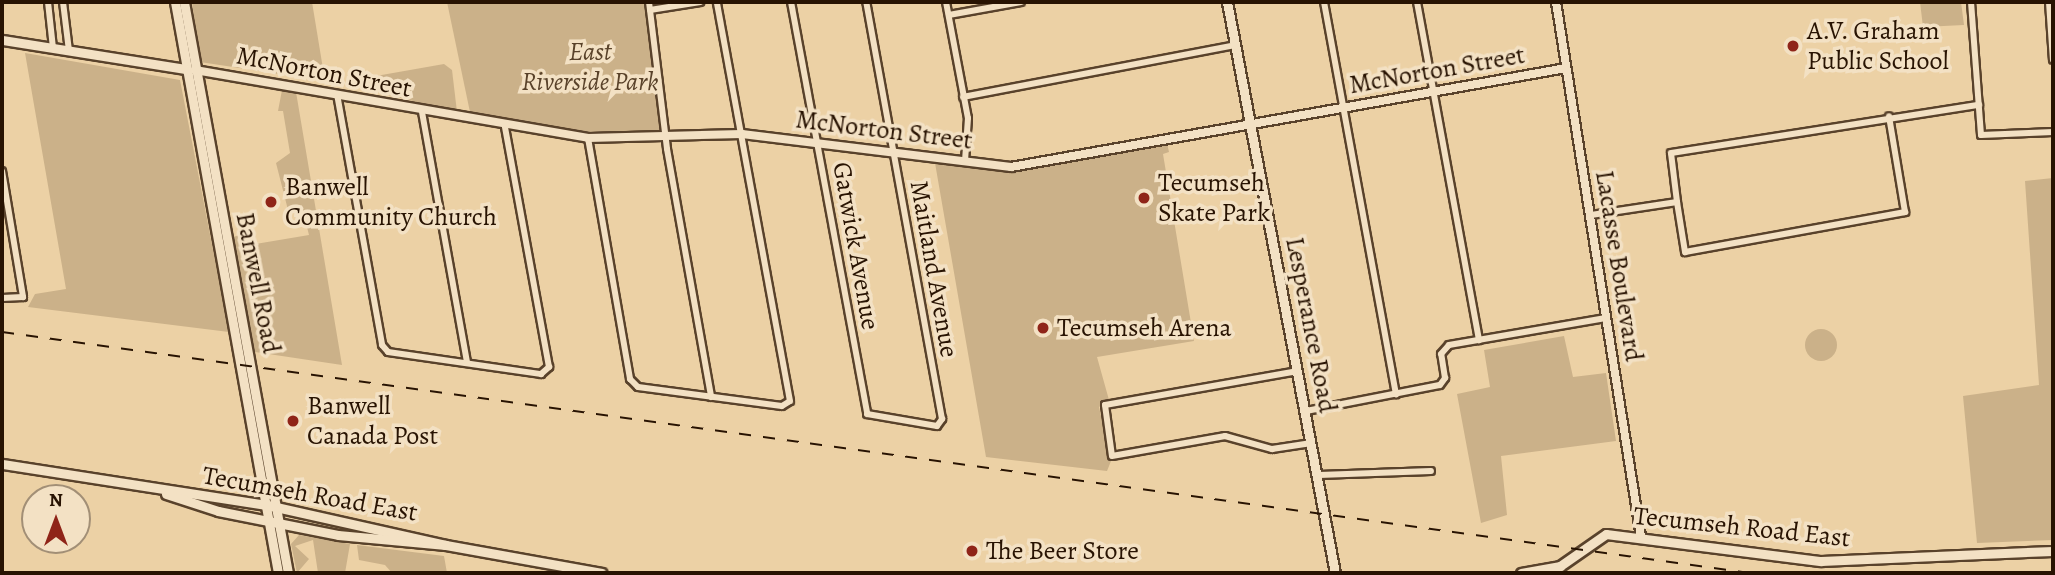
<!DOCTYPE html>
<html>
<head>
<meta charset="utf-8">
<style>
  body { margin:0 }
  #map { position:relative; width:2055px; height:575px; overflow:hidden; background:#ecd1a5; font-family:Alegreya,serif }
  div>[style] { position:absolute }
  [style*='--x'] { left:calc(var(--x)*1px); top:calc(var(--y)*1px); width:calc(var(--w)*1px); rotate:calc(var(--a)*1deg) }
  .green>* { inset:0; background:#cbb189 }
  .round { border-radius:50% }
  .roads { filter:drop-shadow(2px 0 #59422b) drop-shadow(-2px 0 #59422b) drop-shadow(0 2px #59422b) drop-shadow(0 -2px #59422b) }
  .minor>* { height:6px; margin:-3px; padding:0 3px; transform-origin:3px; border-radius:3px; background:#f3e1c4 }
  .tertiary>* { height:8px; margin:-4px; padding:0 4px; transform-origin:4px; border-radius:4px; background:#f3e1c4 }
  .secondary>* { height:9px; margin:-4.5px; padding:0 4.5px; transform-origin:4.5px; border-radius:4.5px; background:#f3e1c4 }
  .rail>* { height:2px; margin-top:-1px; transform-origin:0; background:repeating-linear-gradient(90deg,#281302 0 12px,transparent 0 24px) }
  .dots>* { width:19px; height:19px; translate:-50% -50%; box-sizing:border-box; border:4px solid #f3e1c4; border-radius:50% }
  span { translate:-50% -50%; white-space:nowrap; text-align:center; line-height:1.15; -webkit-text-stroke:7px #f3e1c4; paint-order:stroke }
  .poi-label { font-size:26px; color:#281302 }
  .left { translate:0 -50%; text-align:left }
  .park-label { font-size:26px; color:#59422a; font-style:italic }
  .street-label { font-size:26px; color:#281302 }
  .frame { position:absolute; inset:0; border:4px solid #281302; pointer-events:none }
  .north { position:absolute; left:21px; top:484px; width:70px; height:70px; box-sizing:border-box; background:#f3e1c4; border:2px solid #a28f76; border-radius:50%; rotate:0deg; font-size:19px; font-weight:700; line-height:28px; text-align:center; color:#281302 }
  .north::after { content:''; display:block; margin:auto; width:24px; height:32px; background:#8f2418; clip-path:polygon(50% 0,100% 100%,50% 72%,0 100%) }
</style>
</head>
<body>
<div id="map">
  <div class="green">
    <div style="clip-path:polygon(192px 2px,312px 2px,325px 81px,200px 62px)"></div>
    <div style="clip-path:polygon(447px 2px,646px 2px,660px 134px,558px 130px,471px 117px)"></div>
    <div style="clip-path:polygon(1920px 2px,1961px 2px,1964px 25px,1923px 27px)"></div>
    <div style="clip-path:polygon(25px 53px,180px 80px,229px 332px,28px 307px,35px 294px,66px 289px)"></div>
    <div style="clip-path:polygon(444px 64px,452px 70px,457px 112px,369px 90px,376px 76px)"></div>
    <div style="clip-path:polygon(282px 90px,296px 92px,342px 365px,255px 352px,233px 237px,247px 233px,250px 245px,309px 235px,302px 207px,288px 210px,276px 163px,290px 153px,283px 111px,278px 111px)"></div>
    <div style="clip-path:polygon(1167px 143px,1169px 152px,1163px 154px,1194px 341px,1097px 357px,1109px 400px,1099px 407px,1111px 461px,1107px 471px,986px 457px,935px 163px,1021px 171px)"></div>
    <div style="clip-path:polygon(2053px 178px,2053px 540px,1977px 543px,1963px 396px,2039px 385px,2025px 181px)"></div>
    <div class="round" style="left:1805px;top:329px;width:32px;height:32px"></div>
    <div style="clip-path:polygon(1564px 336px,1573px 377px,1606px 373px,1616px 441px,1501px 456px,1507px 515px,1481px 523px,1457px 394px,1490px 387px,1484px 350px)"></div>
    <div style="clip-path:polygon(299px 535px,350px 544px,345px 573px,318px 573px,313px 540px,295px 546px,309px 559px,297px 573px,291px 544px)"></div>
    <div style="clip-path:polygon(357px 545px,444px 556px,447px 573px,392px 573px,385px 565px,359px 560px)"></div>
  </div>
  <div class="roads">
    <div class="minor">
      <div style="--x:48;--y:2;--w:46;--a:83.8"></div>
      <div style="--x:63;--y:2;--w:49;--a:83"></div>
      <div style="--x:649;--y:2;--w:148;--a:83"></div>
      <div style="--x:667;--y:149;--w:252;--a:79.9"></div>
      <div style="--x:791;--y:2;--w:419;--a:79.5"></div>
      <div style="--x:867;--y:414;--w:71;--a:9.7"></div>
      <div style="--x:937;--y:426;--w:9;--a:-54"></div>
      <div style="--x:942;--y:419;--w:424;--a:-100.3"></div>
      <div style="--x:946;--y:2;--w:118;--a:79.3"></div>
      <div style="--x:968;--y:118;--w:43;--a:94"></div>
      <div style="--x:1324;--y:2;--w:399;--a:79.6"></div>
      <div style="--x:1417;--y:2;--w:344;--a:79.6"></div>
      <div style="--x:1971;--y:2;--w:133;--a:85.7"></div>
      <div style="--x:1981;--y:135;--w:72;--a:-2.4"></div>
      <div style="--x:2049;--y:2;--w:58;--a:86.1"></div>
      <div style="--x:650;--y:10;--w:51;--a:-9.1"></div>
      <div style="--x:949;--y:15;--w:73;--a:-10.2"></div>
      <div style="--x:337;--y:94;--w:255;--a:79.8"></div>
      <div style="--x:382;--y:345;--w:9;--a:49"></div>
      <div style="--x:388;--y:352;--w:155;--a:8.2"></div>
      <div style="--x:541;--y:374;--w:11;--a:-41"></div>
      <div style="--x:549;--y:367;--w:244;--a:-100.4"></div>
      <div style="--x:963;--y:97;--w:278;--a:-10.8"></div>
      <div style="--x:422;--y:112;--w:255;--a:79.8"></div>
      <div style="--x:588;--y:138;--w:245;--a:80.1"></div>
      <div style="--x:630;--y:379;--w:11;--a:45"></div>
      <div style="--x:638;--y:387;--w:145;--a:7.5"></div>
      <div style="--x:782;--y:406;--w:9;--a:-32"></div>
      <div style="--x:790;--y:401;--w:406;--a:-100.4"></div>
      <div style="--x:2;--y:171;--w:128;--a:80.5"></div>
      <div style="--x:23;--y:297;--w:21;--a:177"></div>
      <div style="--x:1677;--y:202;--w:51;--a:80.9"></div>
      <div style="--x:1685;--y:252;--w:224;--a:-10.3"></div>
      <div style="--x:1905;--y:212;--w:97;--a:-99.5"></div>
      <div style="--x:1591;--y:215;--w:87;--a:-8.6"></div>
      <div style="--x:1677;--y:202;--w:49;--a:-97"></div>
      <div style="--x:1671;--y:153;--w:312;--a:-8.9"></div>
      <div style="--x:1298;--y:371;--w:196;--a:170"></div>
      <div style="--x:1105;--y:405;--w:51;--a:82.2"></div>
      <div style="--x:1112;--y:456;--w:115;--a:-10"></div>
      <div style="--x:1225;--y:436;--w:49;--a:15.5"></div>
      <div style="--x:1272;--y:449;--w:40;--a:-8.5"></div>
      <div style="--x:1306;--y:411;--w:136;--a:-11"></div>
      <div style="--x:1440;--y:385;--w:9;--a:-54"></div>
      <div style="--x:1445;--y:378;--w:24;--a:-99"></div>
      <div style="--x:1441;--y:354;--w:12;--a:-48"></div>
      <div style="--x:1449;--y:345;--w:159;--a:-9.8"></div>
      <div style="--x:1319;--y:475;--w:112;--a:-2"></div>
    </div>
    <div class="tertiary">
      <div style="--x:1556;--y:2;--w:542;--a:80.97"></div>
      <div style="--x:195;--y:70;--w:399;--a:9.8"></div>
      <div style="--x:588;--y:138;--w:154;--a:-1.5"></div>
      <div style="--x:742;--y:134;--w:271;--a:7"></div>
      <div style="--x:1011;--y:167;--w:564;--a:-10.11"></div>
    </div>
    <div class="secondary">
      <div style="--x:175;--y:2;--w:580;--a:79.77"></div>
      <div style="--x:184;--y:2;--w:580;--a:79.68"></div>
      <div style="--x:1227;--y:2;--w:581;--a:79.29"></div>
      <div style="--x:2;--y:40;--w:186;--a:9"></div>
      <div style="--x:2;--y:464;--w:268;--a:8.8"></div>
      <div style="--x:267;--y:505;--w:183;--a:12.6"></div>
      <div style="--x:166;--y:494;--w:55;--a:18.1"></div>
      <div style="--x:218;--y:511;--w:122;--a:11.3"></div>
      <div style="--x:338;--y:535;--w:108;--a:5.3"></div>
      <div style="--x:446;--y:545;--w:158;--a:10.2"></div>
      <div style="--x:1521;--y:573;--w:40;--a:-10"></div>
      <div style="--x:1560;--y:566;--w:56;--a:-34.8"></div>
      <div style="--x:1606;--y:534;--w:217;--a:7.2"></div>
      <div style="--x:1821;--y:561;--w:232;--a:-2.5"></div>
    </div>
  </div>
  <div class="rail">
    <div style="--x:2;--y:332;--w:1766;--a:7.85"></div>
  </div>
  <div class="dots">
    <div style="left:1793px;top:46px;background:#8f2418"></div>
    <div style="left:1144px;top:198px;background:#8f2418"></div>
    <div style="left:271px;top:202px;background:#8f2418"></div>
    <div style="left:1043px;top:328px;background:#8f2418"></div>
    <div style="left:293px;top:421px;background:#8f2418"></div>
    <div style="left:972px;top:551px;background:#8f2418"></div>
  </div>
  <div class="poi-label">
    <span class="left" style="left:1807px;top:46px">A.V. Graham<br>Public School</span>
    <span class="left" style="left:1158px;top:198px">Tecumseh<br>Skate Park</span>
    <span class="left" style="left:285px;top:202px">Banwell<br>Community Church</span>
    <span class="left" style="left:1057px;top:328px">Tecumseh Arena</span>
    <span class="left" style="left:307px;top:421px">Banwell<br>Canada Post</span>
    <span class="left" style="left:986px;top:551px">The Beer Store</span>
  </div>
  <div class="park-label">
    <span style="left:590px;top:67px">East<br>Riverside Park</span>
  </div>
  <div class="street-label">
    <span style="left:1437px;top:70px;rotate:-10deg">McNorton Street</span>
    <span style="left:324px;top:72px;rotate:11deg">McNorton Street</span>
    <span style="left:884px;top:130px;rotate:7deg">McNorton Street</span>
    <span style="left:856px;top:246px;rotate:80deg">Gatwick Avenue</span>
    <span style="left:1619px;top:266px;rotate:81deg">Lacasse Boulevard</span>
    <span style="left:934px;top:269px;rotate:80deg">Maitland Avenue</span>
    <span style="left:258px;top:283px;rotate:79deg">Banwell Road</span>
    <span style="left:1311px;top:325px;rotate:79deg">Lesperance Road</span>
    <span style="left:310px;top:494px;rotate:10deg">Tecumseh Road East</span>
    <span style="left:1742px;top:527px;rotate:6deg">Tecumseh Road East</span>
  </div>
  <div class="frame"></div>
  <div class="north">N</div>
</div>
</body>
</html>
